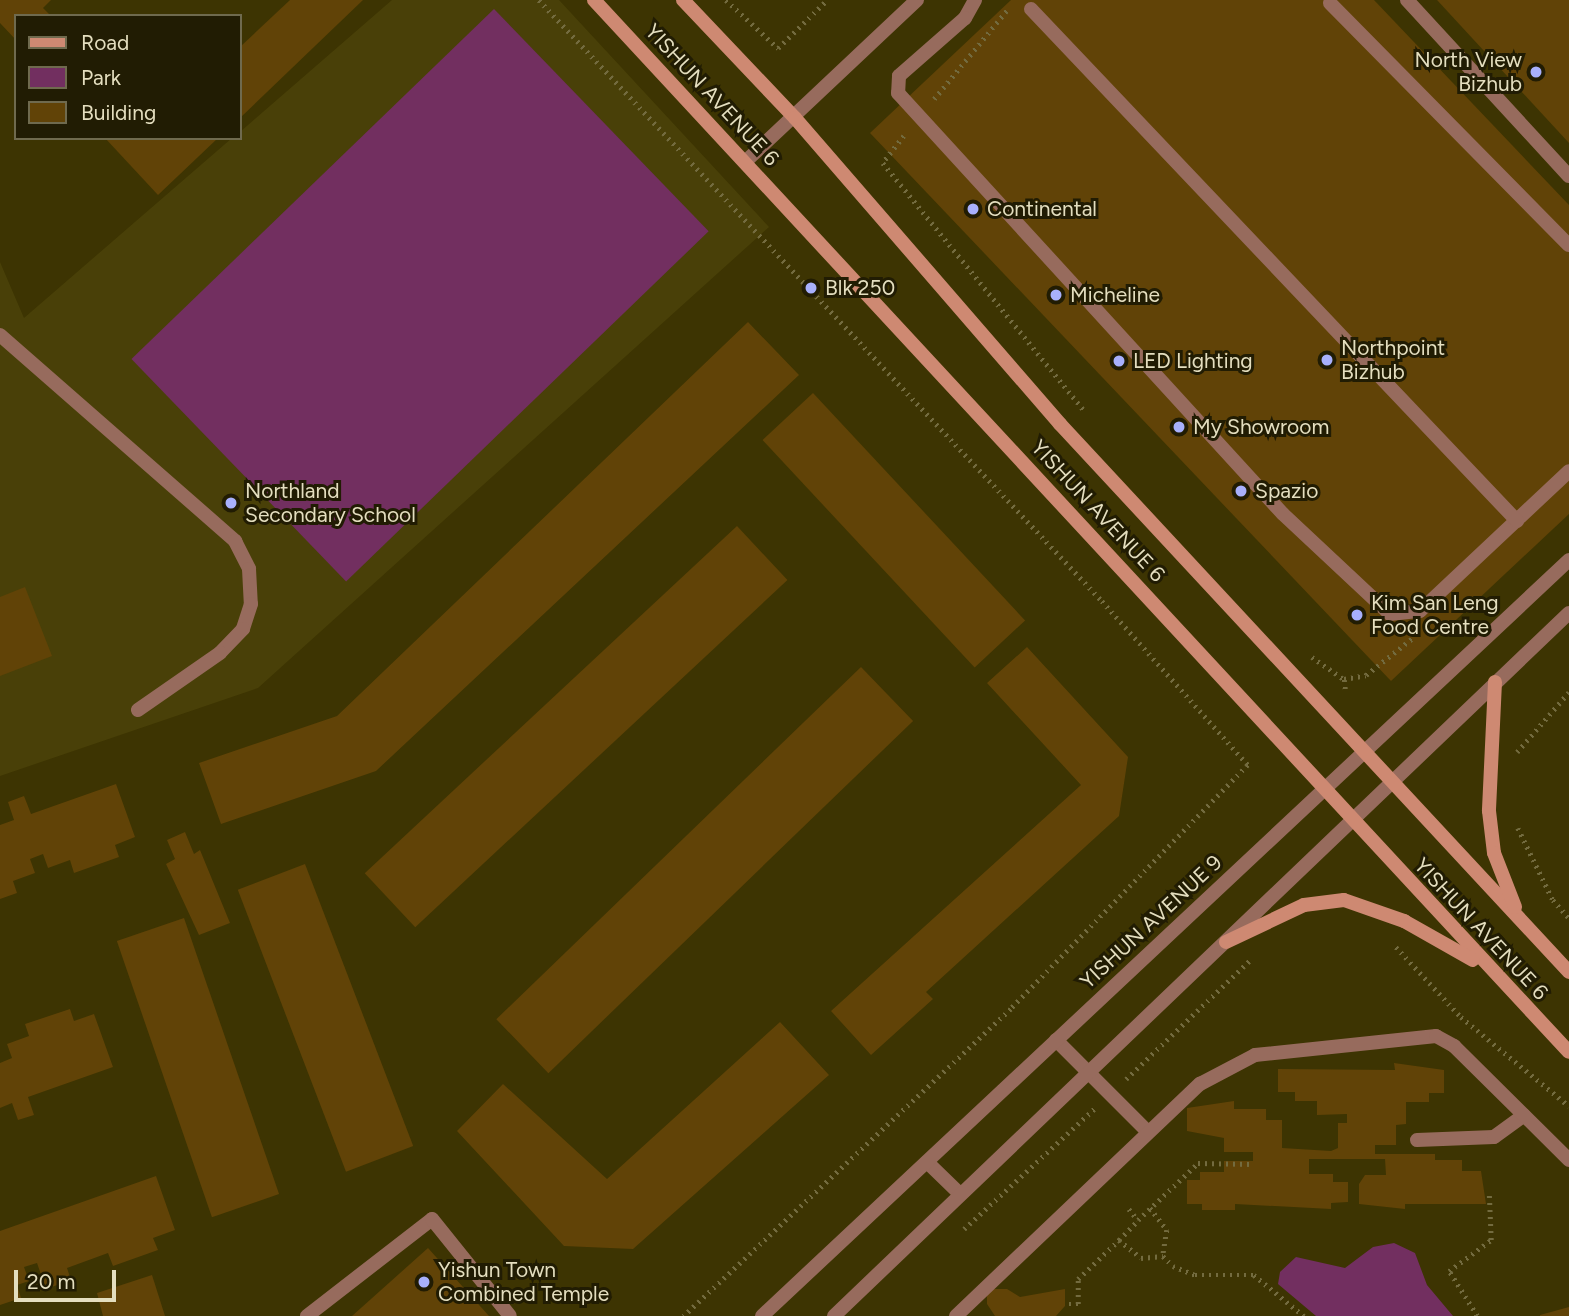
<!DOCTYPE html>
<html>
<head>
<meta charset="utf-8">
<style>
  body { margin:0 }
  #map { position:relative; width:1569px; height:1316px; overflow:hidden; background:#3d3402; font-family:Figtree,sans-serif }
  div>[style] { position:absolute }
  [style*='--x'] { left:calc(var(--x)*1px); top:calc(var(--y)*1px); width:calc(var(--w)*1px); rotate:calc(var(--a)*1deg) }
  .built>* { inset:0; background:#494008 }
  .green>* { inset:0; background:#722f60; transform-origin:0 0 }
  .building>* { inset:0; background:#614307; transform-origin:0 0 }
  .path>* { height:4.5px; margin-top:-2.25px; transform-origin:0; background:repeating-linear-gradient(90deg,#736b3f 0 2px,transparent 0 7px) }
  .service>* { height:14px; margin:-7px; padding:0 7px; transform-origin:7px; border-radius:7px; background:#976b5d }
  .minor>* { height:14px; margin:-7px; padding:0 7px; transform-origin:7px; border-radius:7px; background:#976b5d }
  .tertiary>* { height:14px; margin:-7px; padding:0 7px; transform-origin:7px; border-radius:7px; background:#976b5d }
  .secondary>* { height:14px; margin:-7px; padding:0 7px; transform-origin:7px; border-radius:7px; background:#ce8972 }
  .dots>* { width:19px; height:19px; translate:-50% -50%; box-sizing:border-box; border:4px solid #211c03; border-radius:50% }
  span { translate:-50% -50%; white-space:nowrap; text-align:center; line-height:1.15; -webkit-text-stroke:6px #211c03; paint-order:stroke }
  .poi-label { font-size:21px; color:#e4debf }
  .right { translate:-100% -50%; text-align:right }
  .left { translate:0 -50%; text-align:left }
  .street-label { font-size:21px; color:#e4debf }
  .legend { position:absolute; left:14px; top:14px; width:228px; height:126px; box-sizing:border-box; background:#211c03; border:2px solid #6f6a4e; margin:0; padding:9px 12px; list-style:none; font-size:21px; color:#e4debf }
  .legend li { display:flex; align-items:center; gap:14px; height:35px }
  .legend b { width:35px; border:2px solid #6f6a4e }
  .scale { position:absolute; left:14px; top:1270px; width:102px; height:32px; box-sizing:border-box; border:4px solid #e4debf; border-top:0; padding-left:9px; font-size:21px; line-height:24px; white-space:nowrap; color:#e4debf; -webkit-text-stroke:5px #211c03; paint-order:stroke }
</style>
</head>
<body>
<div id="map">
  <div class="built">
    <div style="clip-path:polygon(392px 0,559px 0,769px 227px,258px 688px,0 776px,0 262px,24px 318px,232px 138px,240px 138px,240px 132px)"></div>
  </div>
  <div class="green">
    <div style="left:494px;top:9px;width:309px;height:504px;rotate:46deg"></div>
    <div style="clip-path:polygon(1394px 1243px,1415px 1253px,1427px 1285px,1453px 1316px,1316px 1316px,1278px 1284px,1280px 1272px,1296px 1257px,1345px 1268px,1373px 1247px)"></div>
  </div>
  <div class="building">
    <div style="clip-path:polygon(0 0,51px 0,43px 8px,51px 16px,16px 16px,16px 40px,0 23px)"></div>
    <div style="clip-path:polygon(290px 0,363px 0,240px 118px,240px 47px)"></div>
    <div style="clip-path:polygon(1011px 0,1374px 0,1569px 205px,1569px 514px,1391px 681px,870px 133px)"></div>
    <div style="clip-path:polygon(1437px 0,1569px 0,1569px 143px)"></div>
    <div style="clip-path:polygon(105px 138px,218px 138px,158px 195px)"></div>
    <div style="clip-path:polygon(748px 322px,799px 375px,376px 771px,221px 824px,199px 763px,337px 716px)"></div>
    <div style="left:813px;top:393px;width:311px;height:69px;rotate:47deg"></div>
    <div style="left:737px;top:526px;width:74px;height:509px;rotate:47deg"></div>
    <div style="clip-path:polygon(25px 587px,52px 656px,0 676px,0 597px)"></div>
    <div style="clip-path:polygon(1027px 647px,1128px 757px,1119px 816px,926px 992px,933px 999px,871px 1055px,831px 1011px,1081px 785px,987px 683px)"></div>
    <div style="left:861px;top:667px;width:75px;height:507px;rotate:46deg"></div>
    <div style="clip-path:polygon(116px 784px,135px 837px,115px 845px,119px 857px,74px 873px,70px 860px,48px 868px,43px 854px,30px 859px,35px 873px,13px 881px,17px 893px,0 899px,0 825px,14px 820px,8px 802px,24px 796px,31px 814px)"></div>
    <div style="clip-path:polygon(185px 832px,194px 854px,200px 850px,230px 923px,199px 935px,166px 864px,175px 859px,167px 840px)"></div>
    <div style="left:305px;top:864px;width:302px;height:72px;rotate:69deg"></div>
    <div style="left:184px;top:918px;width:292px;height:71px;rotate:71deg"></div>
    <div style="clip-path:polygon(70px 1009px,74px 1021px,94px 1014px,113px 1067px,28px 1097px,34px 1115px,18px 1120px,12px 1103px,0 1108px,0 1063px,12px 1058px,7px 1044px,29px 1036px,25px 1024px)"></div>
    <div style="clip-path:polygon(780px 1022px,829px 1075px,633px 1249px,564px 1246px,457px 1131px,503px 1084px,607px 1179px)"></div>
    <div style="clip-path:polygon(1394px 1063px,1444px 1070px,1444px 1093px,1429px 1093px,1429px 1102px,1406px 1102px,1406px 1124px,1396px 1125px,1396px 1145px,1375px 1145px,1375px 1154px,1435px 1154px,1435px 1160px,1462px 1160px,1462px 1171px,1481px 1171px,1486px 1204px,1405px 1204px,1405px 1209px,1359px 1204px,1359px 1184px,1365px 1175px,1386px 1175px,1385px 1159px,1309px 1159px,1309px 1174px,1333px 1174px,1333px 1182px,1348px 1182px,1348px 1202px,1331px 1203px,1331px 1209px,1235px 1204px,1235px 1210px,1202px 1210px,1202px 1204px,1187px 1204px,1187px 1180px,1200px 1180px,1200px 1172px,1224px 1172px,1224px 1161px,1253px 1161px,1253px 1152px,1224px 1152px,1224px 1138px,1187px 1131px,1187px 1108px,1234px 1101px,1234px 1109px,1266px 1109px,1266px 1120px,1282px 1120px,1282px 1148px,1331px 1151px,1338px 1148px,1338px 1123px,1347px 1123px,1347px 1114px,1317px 1115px,1317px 1101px,1295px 1101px,1295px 1092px,1278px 1092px,1278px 1069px,1395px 1070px)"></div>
    <div style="clip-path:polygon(156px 1176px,175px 1230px,153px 1238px,158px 1250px,113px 1266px,108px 1253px,67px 1268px,71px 1280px,46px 1289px,37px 1263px,24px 1267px,29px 1281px,17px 1285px,21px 1298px,0 1305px,0 1231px)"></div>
    <div style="clip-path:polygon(428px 1248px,489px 1316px,352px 1316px)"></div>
    <div style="clip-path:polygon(152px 1275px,165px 1316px,103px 1316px,97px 1293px)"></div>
    <div style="clip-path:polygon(987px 1289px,1007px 1289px,1020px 1297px,1065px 1289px,1065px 1306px,1056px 1316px,995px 1316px,987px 1304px)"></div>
    <div style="clip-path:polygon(1569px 1307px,1569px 1316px,1540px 1316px,1540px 1315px)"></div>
  </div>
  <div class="path">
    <div style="--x:539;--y:0;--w:824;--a:46.87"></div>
    <div style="--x:1102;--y:601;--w:220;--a:48.3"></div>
    <div style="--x:1248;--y:765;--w:340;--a:134.2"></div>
    <div style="--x:1011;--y:1009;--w:449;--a:136.8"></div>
    <div style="--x:726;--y:0;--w:71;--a:42.7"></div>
    <div style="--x:778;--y:48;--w:69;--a:-44.4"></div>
    <div style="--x:934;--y:99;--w:117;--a:-50.6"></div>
    <div style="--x:904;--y:136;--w:34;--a:128"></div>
    <div style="--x:883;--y:163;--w:321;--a:50.9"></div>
    <div style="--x:1312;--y:657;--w:39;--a:35"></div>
    <div style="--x:1345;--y:689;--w:10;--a:-96"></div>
    <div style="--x:1344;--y:679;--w:22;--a:-10"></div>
    <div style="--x:1366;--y:675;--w:61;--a:-38.4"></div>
    <div style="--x:1517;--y:752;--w:79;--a:-49.1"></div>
    <div style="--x:1518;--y:828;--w:80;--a:64.1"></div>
    <div style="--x:1553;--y:900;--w:24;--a:48"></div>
    <div style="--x:1396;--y:947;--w:96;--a:47.1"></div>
    <div style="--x:1461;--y:1017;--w:140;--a:39.5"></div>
    <div style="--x:1126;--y:1079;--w:173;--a:-43.8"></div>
    <div style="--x:1150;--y:1208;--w:28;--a:52"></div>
    <div style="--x:1167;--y:1230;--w:26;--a:99"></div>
    <div style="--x:1163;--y:1256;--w:14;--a:45"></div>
    <div style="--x:1173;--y:1266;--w:24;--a:22"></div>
    <div style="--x:1195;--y:1275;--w:59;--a:0"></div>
    <div style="--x:1254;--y:1275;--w:65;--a:39.4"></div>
    <div style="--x:1129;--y:1209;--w:14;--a:51"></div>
    <div style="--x:1138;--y:1220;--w:83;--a:-43.5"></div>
    <div style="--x:1198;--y:1163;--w:55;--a:1"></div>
    <div style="--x:964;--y:1229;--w:177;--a:-42.7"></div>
    <div style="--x:1119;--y:1240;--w:28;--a:-46"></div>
    <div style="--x:1069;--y:1304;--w:9;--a:0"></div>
    <div style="--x:1078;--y:1304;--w:25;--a:-90"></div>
    <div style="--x:1078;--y:1279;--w:57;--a:-43.6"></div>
    <div style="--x:1119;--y:1240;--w:28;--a:39"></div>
    <div style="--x:1141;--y:1258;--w:22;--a:-5"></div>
    <div style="--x:1477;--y:1316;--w:53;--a:-121.9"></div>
    <div style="--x:1449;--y:1271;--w:52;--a:-36.4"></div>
    <div style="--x:1491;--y:1240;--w:48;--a:-92.4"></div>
  </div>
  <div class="service">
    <div style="--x:975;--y:0;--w:21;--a:119"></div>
    <div style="--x:965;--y:18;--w:88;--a:138.7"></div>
    <div style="--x:899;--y:76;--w:17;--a:93"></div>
    <div style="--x:898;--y:93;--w:570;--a:47.56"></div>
    <div style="--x:1283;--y:514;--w:146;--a:43.1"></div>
    <div style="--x:1390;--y:614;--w:30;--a:-6"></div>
    <div style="--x:1420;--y:611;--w:204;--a:-43.2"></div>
    <div style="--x:1407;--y:0;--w:239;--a:47.4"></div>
    <div style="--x:1330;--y:3;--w:340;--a:45.4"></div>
    <div style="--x:1031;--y:9;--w:706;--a:46.49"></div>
    <div style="--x:0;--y:335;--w:313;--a:41.2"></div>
    <div style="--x:235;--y:541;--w:31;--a:63"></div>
    <div style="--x:249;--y:569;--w:35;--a:87"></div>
    <div style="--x:251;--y:604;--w:26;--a:108"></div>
    <div style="--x:243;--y:629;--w:33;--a:134"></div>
    <div style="--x:220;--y:653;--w:100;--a:145.2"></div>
    <div style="--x:1056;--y:1040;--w:129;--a:45"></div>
    <div style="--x:1417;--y:1140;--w:77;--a:-2.2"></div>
    <div style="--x:1494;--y:1137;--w:37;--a:-36"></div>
    <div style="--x:927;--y:1162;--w:46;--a:44.1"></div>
    <div style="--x:307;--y:1316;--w:158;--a:-37.8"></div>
    <div style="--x:432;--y:1219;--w:124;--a:51.2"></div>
    <div style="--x:956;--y:1316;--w:337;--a:-43.6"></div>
    <div style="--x:1200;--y:1084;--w:62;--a:-27.8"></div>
    <div style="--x:1255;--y:1055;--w:182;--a:-6"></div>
    <div style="--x:1436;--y:1036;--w:21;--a:29"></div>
    <div style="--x:1454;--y:1046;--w:162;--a:44.7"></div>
  </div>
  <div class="minor">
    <div style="--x:746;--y:161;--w:235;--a:-43.3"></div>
  </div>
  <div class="tertiary">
    <div style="--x:762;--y:1316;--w:1106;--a:-43.13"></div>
    <div style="--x:834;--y:1316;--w:1017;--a:-43.73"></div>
  </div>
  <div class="secondary">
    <div style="--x:594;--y:0;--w:1434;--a:47.18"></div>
    <div style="--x:683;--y:0;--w:163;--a:46.5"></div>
    <div style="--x:795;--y:118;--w:405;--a:49.1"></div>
    <div style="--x:1060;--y:424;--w:748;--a:47.11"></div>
    <div style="--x:1495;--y:682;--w:129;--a:92.7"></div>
    <div style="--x:1489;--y:811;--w:42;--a:83.2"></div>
    <div style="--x:1494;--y:853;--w:58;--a:68.7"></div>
    <div style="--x:1226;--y:942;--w:86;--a:-25.4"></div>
    <div style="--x:1304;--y:905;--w:40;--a:-7.1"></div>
    <div style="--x:1344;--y:900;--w:64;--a:19.3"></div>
    <div style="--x:1404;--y:921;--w:79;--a:29.5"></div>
  </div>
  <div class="dots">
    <div style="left:1536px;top:72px;background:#a8b0fc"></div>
    <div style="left:973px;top:209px;background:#a8b0fc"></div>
    <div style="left:811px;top:288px;background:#a8b0fc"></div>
    <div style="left:1056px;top:295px;background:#a8b0fc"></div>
    <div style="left:1327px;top:360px;background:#a8b0fc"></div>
    <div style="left:1119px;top:361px;background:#a8b0fc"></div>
    <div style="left:1179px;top:427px;background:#a8b0fc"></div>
    <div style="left:1241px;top:491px;background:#a8b0fc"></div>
    <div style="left:231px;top:503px;background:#a8b0fc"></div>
    <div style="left:1357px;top:615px;background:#a8b0fc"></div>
    <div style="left:424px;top:1282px;background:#a8b0fc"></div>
  </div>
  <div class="poi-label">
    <span class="right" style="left:1522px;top:72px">North View<br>Bizhub</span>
    <span class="left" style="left:987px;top:209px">Continental</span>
    <span class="left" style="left:825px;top:288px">Blk 250</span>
    <span class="left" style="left:1070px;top:295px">Micheline</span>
    <span class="left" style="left:1341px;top:360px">Northpoint<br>Bizhub</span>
    <span class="left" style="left:1133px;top:361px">LED Lighting</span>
    <span class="left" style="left:1193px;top:427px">My Showroom</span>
    <span class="left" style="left:245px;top:503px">Northland<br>Secondary School</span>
    <span class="left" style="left:1255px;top:491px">Spazio</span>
    <span class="left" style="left:1371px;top:615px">Kim San Leng<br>Food Centre</span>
    <span class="left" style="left:438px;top:1282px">Yishun Town<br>Combined Temple</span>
  </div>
  <div class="street-label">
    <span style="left:712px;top:95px;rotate:47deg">YISHUN AVENUE 6</span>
    <span style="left:1098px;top:511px;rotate:47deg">YISHUN AVENUE 6</span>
    <span style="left:1151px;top:922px;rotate:-43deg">YISHUN AVENUE 9</span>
    <span style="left:1481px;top:929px;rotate:47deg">YISHUN AVENUE 6</span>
  </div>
  <ul class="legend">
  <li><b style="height:9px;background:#ce8972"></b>Road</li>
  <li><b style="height:19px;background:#722f60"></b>Park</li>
  <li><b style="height:19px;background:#614307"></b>Building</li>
  </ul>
  <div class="scale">20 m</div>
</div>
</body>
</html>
